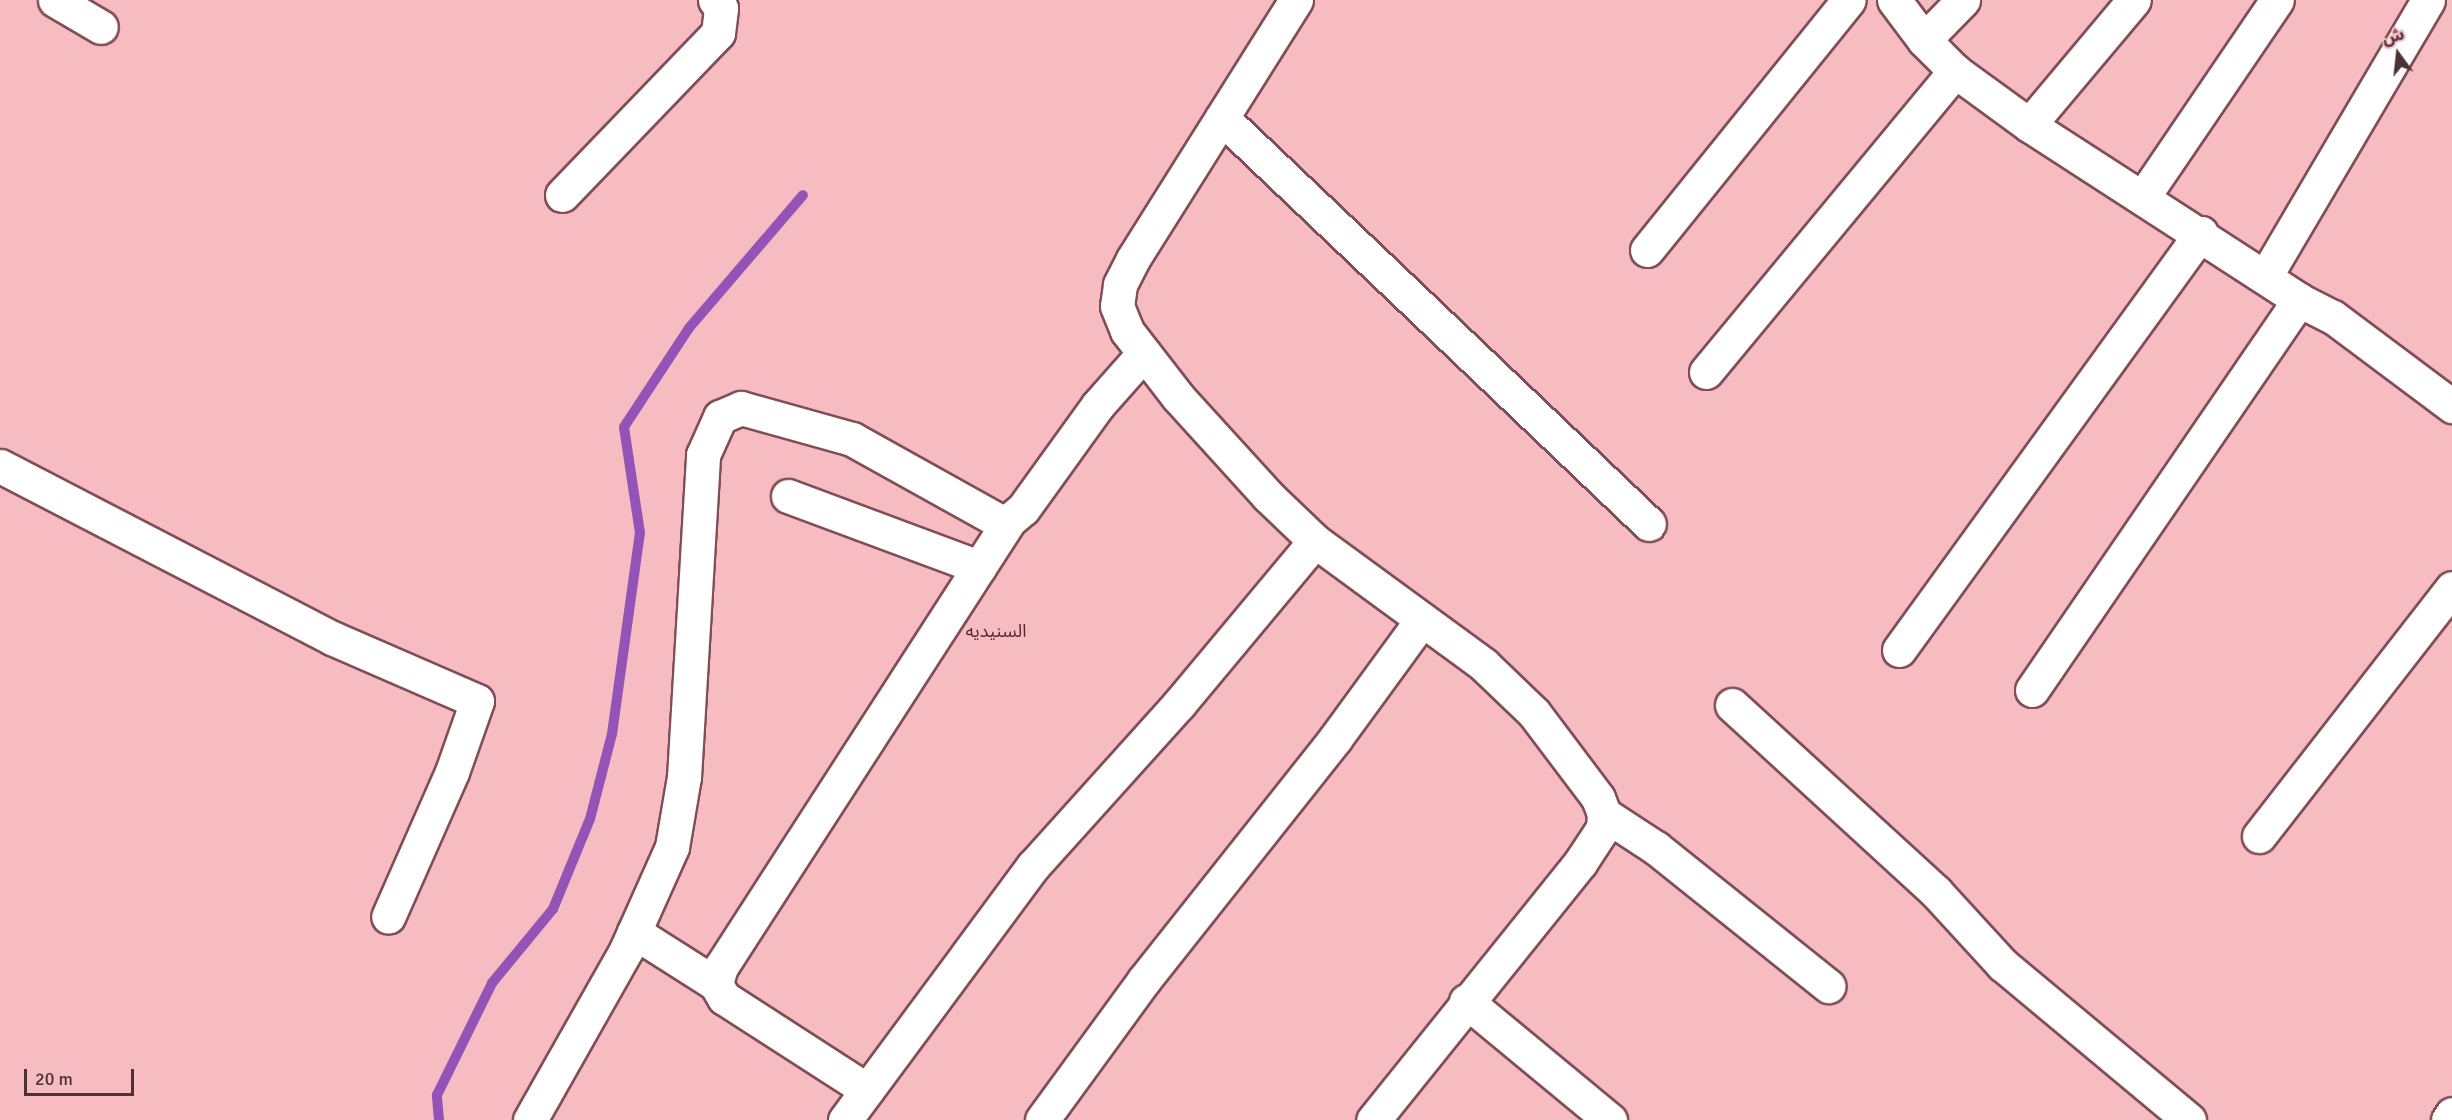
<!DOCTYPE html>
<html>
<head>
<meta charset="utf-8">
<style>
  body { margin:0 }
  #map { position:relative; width:2452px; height:1120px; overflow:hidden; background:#f6bcc2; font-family:Signika,"Noto Sans Arabic",sans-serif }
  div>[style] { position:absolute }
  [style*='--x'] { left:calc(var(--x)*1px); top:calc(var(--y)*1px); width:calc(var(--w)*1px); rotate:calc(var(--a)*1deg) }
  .stream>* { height:10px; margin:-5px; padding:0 5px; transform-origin:5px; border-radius:5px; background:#9453b7 }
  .roads { filter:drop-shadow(2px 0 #804e54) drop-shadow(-2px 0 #804e54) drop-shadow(0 2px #804e54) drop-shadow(0 -2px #804e54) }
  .street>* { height:33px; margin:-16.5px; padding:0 16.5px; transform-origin:16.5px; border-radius:16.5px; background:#fff }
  span { translate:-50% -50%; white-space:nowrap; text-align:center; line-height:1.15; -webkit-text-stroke:4.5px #f6bcc2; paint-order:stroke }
  .neighbourhood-label { font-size:18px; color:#572930 }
  .north { position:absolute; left:2368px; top:24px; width:60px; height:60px; -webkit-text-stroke:4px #f6bcc2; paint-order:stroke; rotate:345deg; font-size:16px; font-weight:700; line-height:24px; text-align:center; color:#4a3335 }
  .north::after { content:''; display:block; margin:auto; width:21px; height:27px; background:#4a3335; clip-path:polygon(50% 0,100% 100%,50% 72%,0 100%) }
  .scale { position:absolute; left:24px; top:1069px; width:110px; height:27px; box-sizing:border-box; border:3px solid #4a3335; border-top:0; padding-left:8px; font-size:18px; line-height:21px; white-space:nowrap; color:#4a3335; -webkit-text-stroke:4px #f6bcc2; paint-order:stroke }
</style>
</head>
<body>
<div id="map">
  <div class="stream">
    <div style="--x:439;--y:1120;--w:25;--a:-95"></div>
    <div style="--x:437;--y:1095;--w:125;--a:-63.8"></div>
    <div style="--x:492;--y:983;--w:96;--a:-50.5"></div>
    <div style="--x:553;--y:909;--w:97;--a:-67.7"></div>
    <div style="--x:590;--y:819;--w:88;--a:-75.5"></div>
    <div style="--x:612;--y:734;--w:203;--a:-82.1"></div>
    <div style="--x:640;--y:533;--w:107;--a:-98.6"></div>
    <div style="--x:624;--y:427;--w:118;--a:-56.7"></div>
    <div style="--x:689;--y:328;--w:175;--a:-49.4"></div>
  </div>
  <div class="roads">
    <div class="street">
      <div style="--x:55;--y:0;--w:53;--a:30.4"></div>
      <div style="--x:1296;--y:0;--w:306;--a:122.2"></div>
      <div style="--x:1133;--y:259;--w:29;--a:117"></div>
      <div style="--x:1120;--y:285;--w:21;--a:98"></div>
      <div style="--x:1117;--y:306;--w:27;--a:68"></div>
      <div style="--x:1127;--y:331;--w:83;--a:52.3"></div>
      <div style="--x:1178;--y:397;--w:134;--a:47.7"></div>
      <div style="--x:1268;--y:496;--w:65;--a:43.8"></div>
      <div style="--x:1315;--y:541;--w:208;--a:36.2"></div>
      <div style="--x:1483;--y:664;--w:71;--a:43.9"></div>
      <div style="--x:1534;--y:713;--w:106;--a:53"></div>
      <div style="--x:1598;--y:798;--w:17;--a:69"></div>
      <div style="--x:1604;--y:814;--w:14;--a:94"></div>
      <div style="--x:1603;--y:828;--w:42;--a:123.3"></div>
      <div style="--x:1580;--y:863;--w:330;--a:128.8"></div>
      <div style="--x:1894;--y:0;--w:50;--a:53.1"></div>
      <div style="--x:1924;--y:40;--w:44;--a:45"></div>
      <div style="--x:1955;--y:71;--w:92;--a:36.1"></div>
      <div style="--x:2029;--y:125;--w:322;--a:32.9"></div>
      <div style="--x:2299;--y:300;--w:38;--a:27"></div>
      <div style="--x:2333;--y:317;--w:149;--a:36.8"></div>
      <div style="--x:1924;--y:40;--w:56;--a:-45.7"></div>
      <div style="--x:1222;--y:118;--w:589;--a:43.56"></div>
      <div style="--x:2029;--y:125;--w:163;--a:-50"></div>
      <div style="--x:562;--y:195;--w:225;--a:-46.1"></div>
      <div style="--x:718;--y:33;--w:25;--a:-83"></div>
      <div style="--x:721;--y:8;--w:10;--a:-127"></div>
      <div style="--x:2143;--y:197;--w:238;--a:-55.8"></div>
      <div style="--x:1647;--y:250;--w:321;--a:-51.1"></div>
      <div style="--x:2265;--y:277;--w:321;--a:-59.5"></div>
      <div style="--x:1706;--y:372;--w:391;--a:-50.4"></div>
      <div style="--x:0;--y:466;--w:374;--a:27.4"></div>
      <div style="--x:332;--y:638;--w:158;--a:23.5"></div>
      <div style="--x:477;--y:701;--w:75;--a:109.4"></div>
      <div style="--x:452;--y:772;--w:158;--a:113.8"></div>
      <div style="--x:788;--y:496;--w:204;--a:20.4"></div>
      <div style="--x:1899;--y:650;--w:515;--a:-54.09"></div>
      <div style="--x:2032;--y:690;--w:473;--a:-55.6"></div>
      <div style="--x:1732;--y:705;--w:277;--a:42.5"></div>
      <div style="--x:1936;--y:892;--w:99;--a:47.5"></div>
      <div style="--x:2003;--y:965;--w:242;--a:39.8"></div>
      <div style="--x:1604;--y:814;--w:62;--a:33.2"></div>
      <div style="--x:1656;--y:848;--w:221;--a:38.7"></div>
      <div style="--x:2259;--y:836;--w:314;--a:-52.1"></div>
      <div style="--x:634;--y:932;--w:97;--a:32.4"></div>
      <div style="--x:1466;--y:1001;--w:187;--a:39.6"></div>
      <div style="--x:867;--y:1090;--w:170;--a:-147.2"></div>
      <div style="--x:724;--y:998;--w:16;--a:-120"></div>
      <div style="--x:716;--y:984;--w:18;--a:-74"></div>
      <div style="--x:721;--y:967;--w:527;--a:-57.15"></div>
      <div style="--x:530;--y:1120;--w:195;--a:-60.5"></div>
      <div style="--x:626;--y:950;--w:113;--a:-65.9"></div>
      <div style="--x:672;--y:847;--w:71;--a:-80.3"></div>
      <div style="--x:684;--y:777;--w:323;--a:-86.6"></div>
      <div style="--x:703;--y:455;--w:42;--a:-65.9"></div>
      <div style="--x:720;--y:417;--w:23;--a:-23"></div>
      <div style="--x:741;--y:408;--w:115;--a:15.6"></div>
      <div style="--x:852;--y:439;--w:175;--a:29.1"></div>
      <div style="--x:1005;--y:524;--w:23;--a:-40"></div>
      <div style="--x:1023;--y:509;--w:128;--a:-54.2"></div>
      <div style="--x:1098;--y:405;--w:69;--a:-48.5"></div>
      <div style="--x:845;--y:1120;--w:317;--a:-53.5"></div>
      <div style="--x:1034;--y:865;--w:217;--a:-48"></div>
      <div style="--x:1179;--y:704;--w:212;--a:-50.2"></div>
      <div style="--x:1042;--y:1120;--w:173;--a:-53.9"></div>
      <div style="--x:1144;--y:980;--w:308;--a:-51.6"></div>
      <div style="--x:1335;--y:739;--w:146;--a:-53.9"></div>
      <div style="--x:2448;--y:1120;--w:7;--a:-56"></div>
    </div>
  </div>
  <div class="neighbourhood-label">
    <span style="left:996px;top:631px">السنيديه</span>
  </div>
  <div class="north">ش</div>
  <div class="scale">20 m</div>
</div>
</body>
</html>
